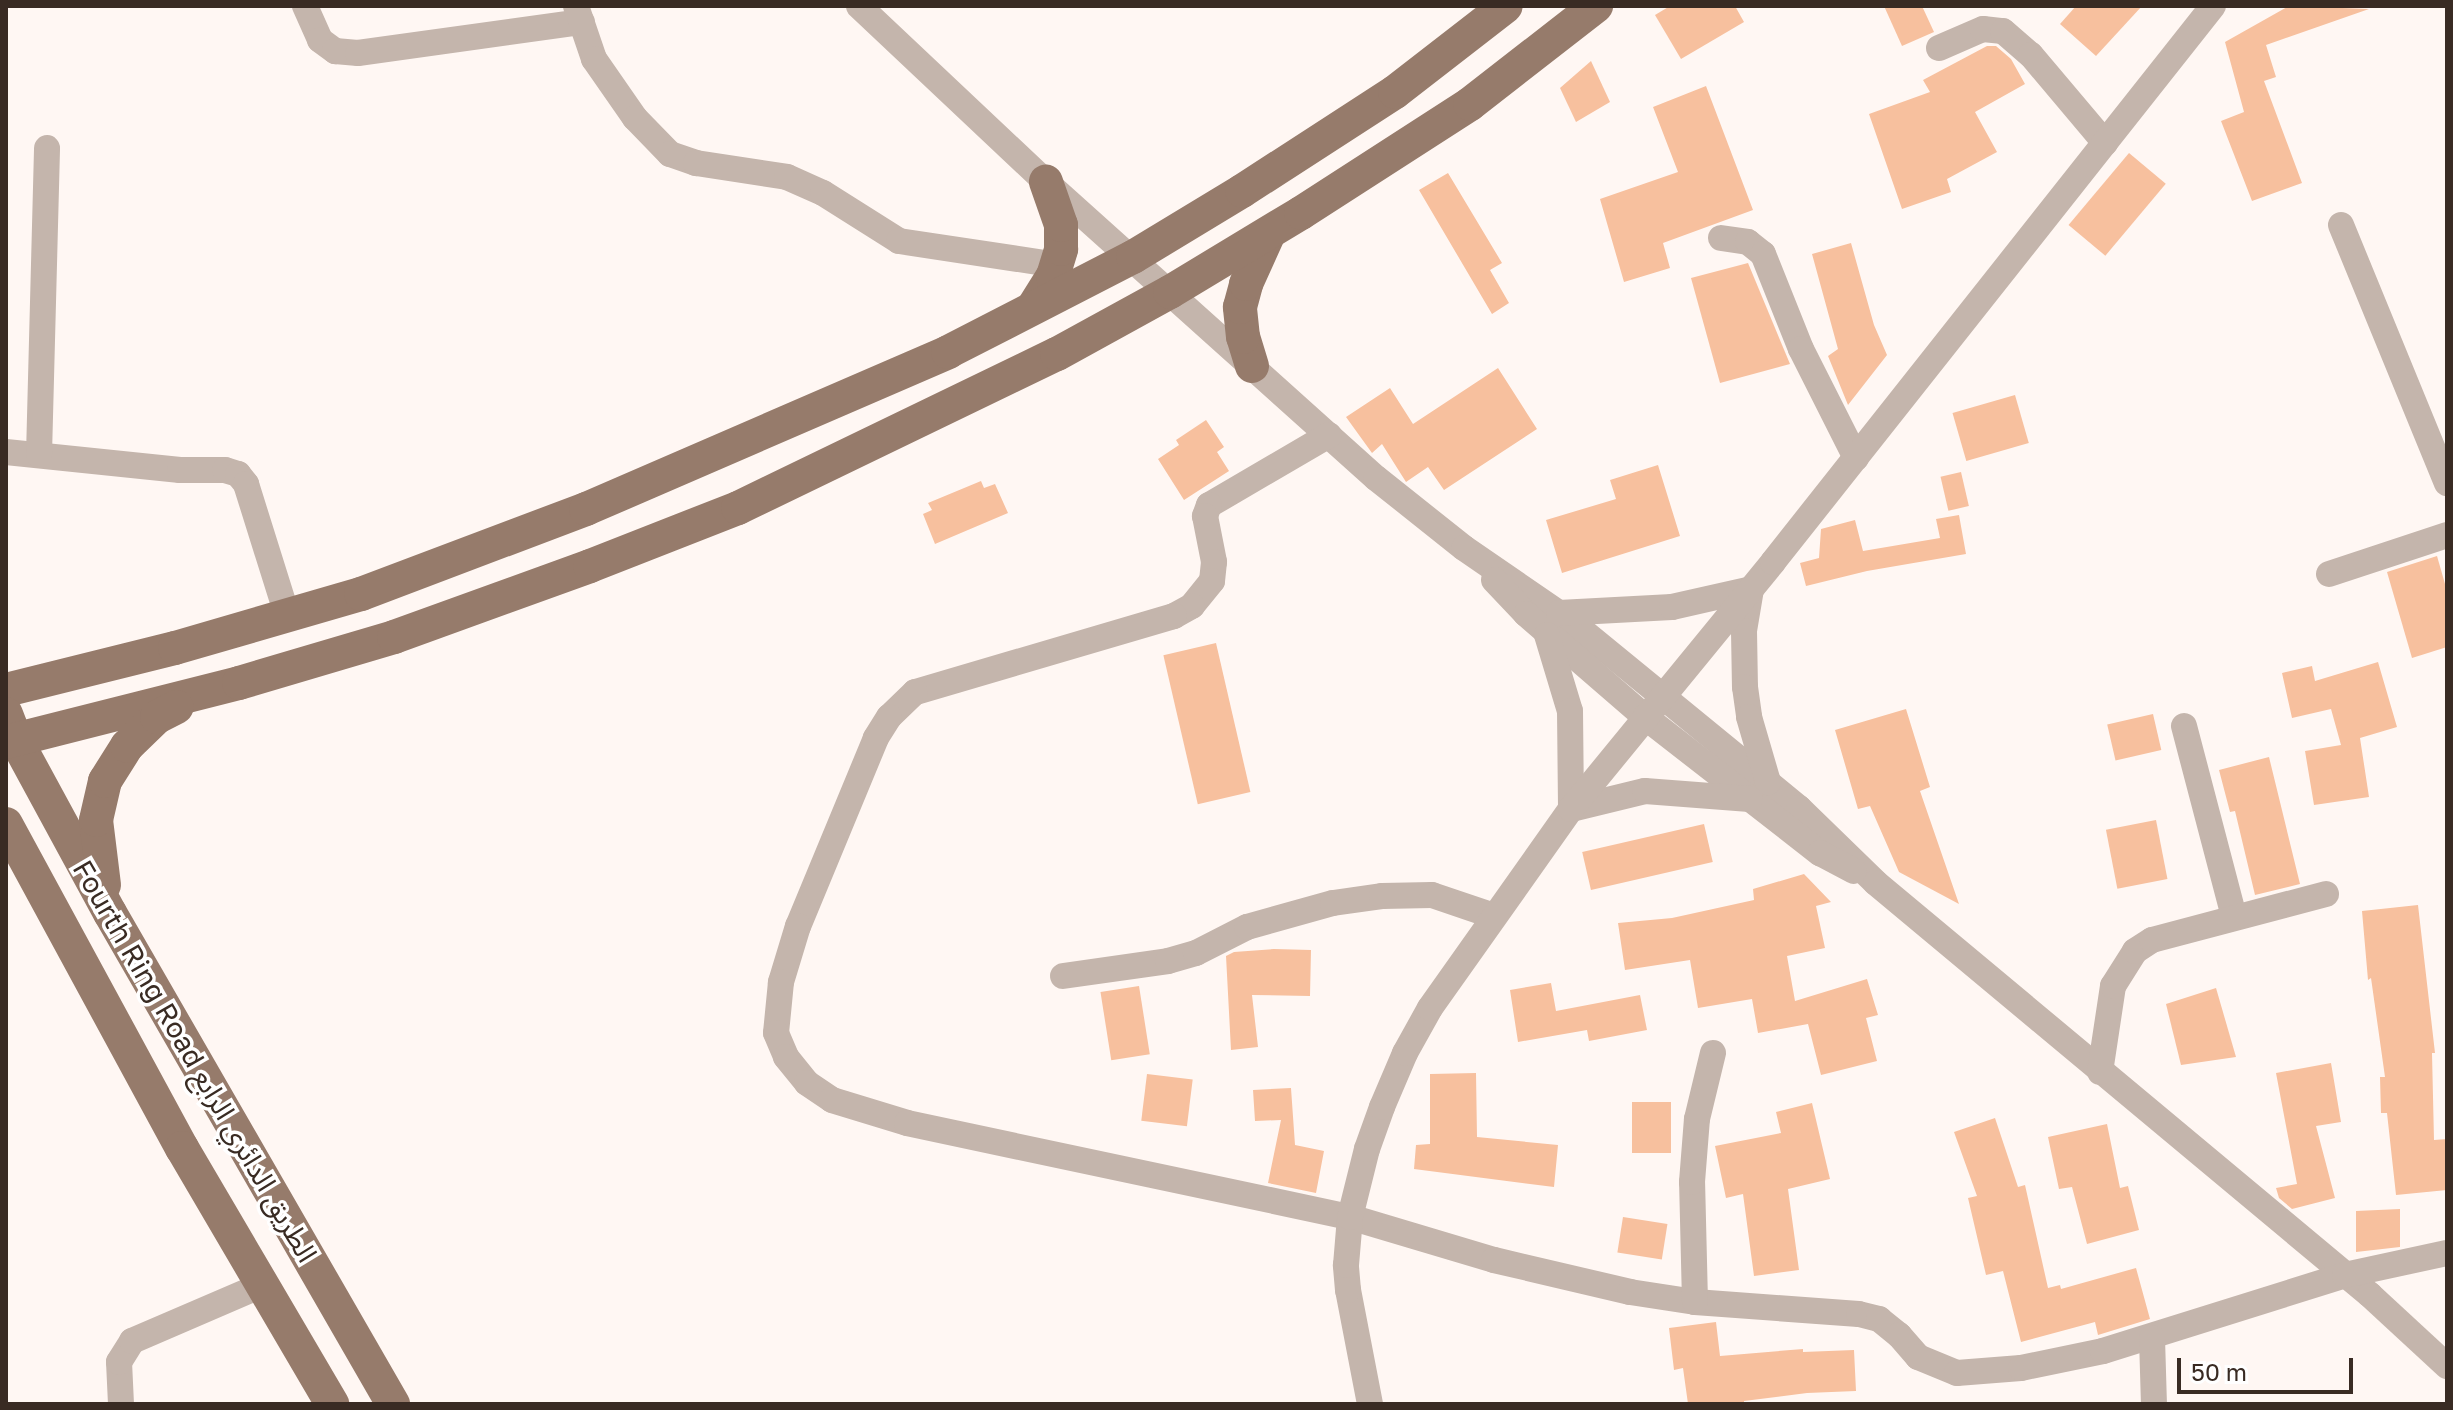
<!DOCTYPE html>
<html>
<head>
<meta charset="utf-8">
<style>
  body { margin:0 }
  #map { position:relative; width:2453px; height:1410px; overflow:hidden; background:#fff7f3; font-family:"Golos Text","Noto Sans Arabic",sans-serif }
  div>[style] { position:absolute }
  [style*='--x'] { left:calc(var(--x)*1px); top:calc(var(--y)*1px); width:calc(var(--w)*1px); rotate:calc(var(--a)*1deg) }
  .building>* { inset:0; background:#f7c09e; transform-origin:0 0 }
  .minor>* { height:26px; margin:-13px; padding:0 13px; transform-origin:13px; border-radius:13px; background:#c4b5ac }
  .major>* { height:34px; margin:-17px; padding:0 17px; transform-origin:17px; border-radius:17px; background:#967b6b }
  span { translate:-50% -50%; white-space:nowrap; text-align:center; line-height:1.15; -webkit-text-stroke:7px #fff; paint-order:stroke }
  .street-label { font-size:28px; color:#392b23 }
  .frame { position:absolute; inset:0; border:8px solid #392b23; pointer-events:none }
  .scale { position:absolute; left:2177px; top:1358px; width:176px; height:36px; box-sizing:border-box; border:4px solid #392b23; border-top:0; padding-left:10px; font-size:24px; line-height:28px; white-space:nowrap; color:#392b23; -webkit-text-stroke:6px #fff; paint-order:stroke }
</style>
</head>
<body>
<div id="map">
  <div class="building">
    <div style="clip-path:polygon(1670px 6px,1735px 6px,1744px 22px,1681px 59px,1655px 15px)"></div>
    <div style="clip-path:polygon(1884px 6px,1922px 6px,1934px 32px,1902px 46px)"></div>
    <div style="clip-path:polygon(2076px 6px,2142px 6px,2096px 56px,2060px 24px)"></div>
    <div style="clip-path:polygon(2289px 6px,2369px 9px,2266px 45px,2276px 77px,2264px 81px,2302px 183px,2252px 201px,2221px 121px,2244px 112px,2225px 42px)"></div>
    <div style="clip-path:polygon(1987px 46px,1996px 46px,2011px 59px,2025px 84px,1975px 112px,1997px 152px,1947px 179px,1951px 192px,1902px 209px,1869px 114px,1930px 92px,1923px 80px)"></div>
    <div style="clip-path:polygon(1591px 61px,1610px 102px,1576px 122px,1560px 88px)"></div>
    <div style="clip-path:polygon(1706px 86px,1753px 210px,1663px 243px,1670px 268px,1624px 282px,1600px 199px,1678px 172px,1653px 107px)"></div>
    <div style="left:2129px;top:153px;width:48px;height:94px;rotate:40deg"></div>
    <div style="clip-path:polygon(1448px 173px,1502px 263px,1490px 270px,1509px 303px,1492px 314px,1419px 190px)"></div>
    <div style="clip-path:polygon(1851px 243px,1874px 325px,1887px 355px,1848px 405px,1828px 356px,1838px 349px,1812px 254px)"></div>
    <div style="clip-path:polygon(1748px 263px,1790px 364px,1720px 383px,1691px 278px)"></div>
    <div style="clip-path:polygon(1498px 368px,1537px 429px,1444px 490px,1428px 467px,1406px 482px,1382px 444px,1372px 453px,1346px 417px,1390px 388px,1413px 424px)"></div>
    <div style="left:2015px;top:395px;width:50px;height:65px;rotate:74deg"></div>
    <div style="clip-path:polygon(1206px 420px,1224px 447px,1217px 452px,1229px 471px,1184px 500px,1158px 459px,1179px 445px,1176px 440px)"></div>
    <div style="clip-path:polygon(1658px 465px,1680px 536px,1562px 573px,1546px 520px,1616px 499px,1610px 480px)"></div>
    <div style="left:1961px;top:472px;width:35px;height:21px;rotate:77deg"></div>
    <div style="clip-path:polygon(981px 481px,984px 488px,995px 484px,1008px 513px,935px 544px,923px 514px,932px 510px,928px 503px)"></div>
    <div style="clip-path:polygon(1959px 515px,1966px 554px,1867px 571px,1806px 586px,1800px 563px,1819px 558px,1821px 529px,1855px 520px,1863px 551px,1940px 538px,1936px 519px)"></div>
    <div style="clip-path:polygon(2437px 556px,2447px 591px,2447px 647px,2412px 658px,2387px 572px)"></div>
    <div style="left:1216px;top:643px;width:153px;height:54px;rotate:77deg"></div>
    <div style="clip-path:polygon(2378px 662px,2397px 727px,2360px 738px,2369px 797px,2314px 805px,2305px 751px,2341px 745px,2331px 709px,2292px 718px,2282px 673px,2312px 666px,2315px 681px)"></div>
    <div style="clip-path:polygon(1906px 709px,1930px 787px,1920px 791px,1959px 904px,1899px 872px,1870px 806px,1858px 809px,1835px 730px)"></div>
    <div style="left:2153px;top:714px;width:37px;height:47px;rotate:77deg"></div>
    <div style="clip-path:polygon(2269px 757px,2300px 884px,2255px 895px,2235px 811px,2230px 812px,2219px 770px)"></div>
    <div style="left:2156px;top:820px;width:60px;height:51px;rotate:79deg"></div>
    <div style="left:1704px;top:824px;width:39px;height:125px;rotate:77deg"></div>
    <div style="clip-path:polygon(1804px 874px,1831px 902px,1816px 906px,1825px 948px,1787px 956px,1795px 1001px,1867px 979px,1878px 1015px,1866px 1018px,1877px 1061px,1821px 1075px,1808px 1024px,1758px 1033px,1752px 999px,1698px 1008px,1690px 960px,1625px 970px,1618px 923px,1672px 918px,1754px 900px,1753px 889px)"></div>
    <div style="clip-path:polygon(2418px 905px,2435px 1053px,2432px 1053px,2434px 1140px,2447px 1139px,2447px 1190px,2396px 1195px,2387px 1113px,2381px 1113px,2380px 1077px,2385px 1077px,2371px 978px,2368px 980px,2362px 911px)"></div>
    <div style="clip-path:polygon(1274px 949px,1311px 950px,1310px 996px,1252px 995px,1258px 1047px,1231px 1050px,1226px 956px,1234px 952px)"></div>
    <div style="clip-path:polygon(1551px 983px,1556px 1011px,1640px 995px,1647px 1030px,1589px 1041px,1587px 1030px,1518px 1042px,1510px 990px)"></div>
    <div style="left:1139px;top:986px;width:69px;height:39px;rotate:81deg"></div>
    <div style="clip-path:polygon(2216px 988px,2236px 1057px,2181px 1065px,2166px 1004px)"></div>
    <div style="clip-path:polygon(2331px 1063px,2341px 1122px,2316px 1126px,2335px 1198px,2292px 1209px,2279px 1198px,2276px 1188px,2297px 1184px,2276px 1073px)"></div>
    <div style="clip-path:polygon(1476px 1073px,1477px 1137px,1558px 1145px,1554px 1187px,1414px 1169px,1416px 1145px,1430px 1144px,1430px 1074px)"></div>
    <div style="left:1147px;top:1074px;width:46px;height:47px;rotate:7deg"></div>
    <div style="clip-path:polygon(1291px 1088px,1295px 1145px,1324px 1151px,1316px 1193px,1268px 1183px,1281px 1120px,1255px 1121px,1253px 1090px)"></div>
    <div style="left:1632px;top:1102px;width:39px;height:51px"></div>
    <div style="clip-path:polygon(1812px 1103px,1830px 1179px,1788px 1189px,1799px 1270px,1754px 1276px,1743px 1194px,1726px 1198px,1715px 1146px,1781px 1133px,1776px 1112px)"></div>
    <div style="clip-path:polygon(1995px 1118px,2018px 1187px,2025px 1185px,2048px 1288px,2060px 1285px,2061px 1289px,2136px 1268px,2150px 1319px,2098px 1335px,2095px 1322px,2021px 1342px,2003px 1271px,1986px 1275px,1968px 1198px,1977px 1196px,1954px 1132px)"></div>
    <div style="clip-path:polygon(2107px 1124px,2120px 1188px,2128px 1186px,2139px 1230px,2087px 1244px,2072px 1187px,2059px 1189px,2048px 1137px)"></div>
    <div style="clip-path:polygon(2400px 1209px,2400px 1247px,2356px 1252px,2356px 1211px)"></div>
    <div style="left:1623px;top:1217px;width:45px;height:36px;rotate:9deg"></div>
    <div style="clip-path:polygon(1716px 1322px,1720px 1356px,1803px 1349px,1803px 1352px,1854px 1350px,1856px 1391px,1807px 1393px,1744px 1401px,1744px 1404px,1688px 1404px,1683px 1368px,1674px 1370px,1669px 1328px)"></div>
  </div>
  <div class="minor">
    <div style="--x:305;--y:6;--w:37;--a:66"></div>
    <div style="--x:320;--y:40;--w:19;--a:36"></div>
    <div style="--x:335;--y:51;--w:23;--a:5"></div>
    <div style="--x:358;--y:53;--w:226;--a:-7.9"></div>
    <div style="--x:576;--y:6;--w:56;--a:71.2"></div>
    <div style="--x:594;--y:59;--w:72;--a:55.2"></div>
    <div style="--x:635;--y:118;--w:50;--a:45.8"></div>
    <div style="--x:670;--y:154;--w:28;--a:19"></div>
    <div style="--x:696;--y:163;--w:92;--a:8.7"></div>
    <div style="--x:787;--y:177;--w:39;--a:24"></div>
    <div style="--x:823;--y:193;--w:90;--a:32.3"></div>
    <div style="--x:899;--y:241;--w:161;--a:8.6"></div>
    <div style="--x:859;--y:6;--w:257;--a:43.3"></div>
    <div style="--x:1046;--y:182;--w:443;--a:41.9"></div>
    <div style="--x:1376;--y:478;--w:112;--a:38.5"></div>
    <div style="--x:1464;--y:548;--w:132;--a:34.5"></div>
    <div style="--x:1573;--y:623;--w:292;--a:39.3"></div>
    <div style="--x:1799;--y:808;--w:107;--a:44.2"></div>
    <div style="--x:1876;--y:883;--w:643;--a:39.83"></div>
    <div style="--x:2370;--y:1295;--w:105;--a:42.7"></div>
    <div style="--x:1939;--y:48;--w:48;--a:-23.4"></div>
    <div style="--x:1983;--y:29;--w:20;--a:6"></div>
    <div style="--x:2003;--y:31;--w:37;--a:41"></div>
    <div style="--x:2031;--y:55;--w:115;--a:49.9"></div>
    <div style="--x:2341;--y:225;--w:279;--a:67.7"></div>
    <div style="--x:1721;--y:238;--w:27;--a:8"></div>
    <div style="--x:1748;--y:242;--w:19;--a:39"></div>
    <div style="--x:1763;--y:254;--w:102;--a:68.2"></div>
    <div style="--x:1801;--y:349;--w:122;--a:63.2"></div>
    <div style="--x:1329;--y:435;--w:139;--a:149.7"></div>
    <div style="--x:1209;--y:505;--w:12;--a:110"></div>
    <div style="--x:1205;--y:516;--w:47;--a:78.9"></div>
    <div style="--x:1214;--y:562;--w:19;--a:96"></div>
    <div style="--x:1212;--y:581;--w:32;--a:129"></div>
    <div style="--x:1192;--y:606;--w:21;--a:151"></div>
    <div style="--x:1174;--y:616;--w:270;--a:163.6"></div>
    <div style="--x:915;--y:692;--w:36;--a:136"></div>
    <div style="--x:889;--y:717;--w:25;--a:122"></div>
    <div style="--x:876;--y:738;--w:204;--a:112.5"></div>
    <div style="--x:798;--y:926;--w:59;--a:106.9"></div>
    <div style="--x:781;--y:982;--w:51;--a:95.6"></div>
    <div style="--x:776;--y:1033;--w:26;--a:67"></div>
    <div style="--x:786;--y:1057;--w:33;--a:51"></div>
    <div style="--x:807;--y:1083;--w:30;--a:34"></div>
    <div style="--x:832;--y:1100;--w:78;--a:17"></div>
    <div style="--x:907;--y:1123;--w:453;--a:12"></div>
    <div style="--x:1350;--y:1217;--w:150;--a:16.6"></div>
    <div style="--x:1494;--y:1260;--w:140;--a:13.2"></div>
    <div style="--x:1630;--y:1292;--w:66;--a:8.7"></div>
    <div style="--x:1695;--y:1302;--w:164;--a:4.2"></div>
    <div style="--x:1859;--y:1314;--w:21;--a:14"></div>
    <div style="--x:1879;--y:1319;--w:26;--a:39"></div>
    <div style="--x:1899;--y:1335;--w:29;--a:49"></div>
    <div style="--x:1918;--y:1357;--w:42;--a:22.3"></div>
    <div style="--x:1957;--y:1373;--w:64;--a:-4.5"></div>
    <div style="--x:2021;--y:1368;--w:84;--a:-11.7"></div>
    <div style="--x:2103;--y:1351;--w:254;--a:-17.4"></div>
    <div style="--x:2345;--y:1275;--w:104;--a:-12.2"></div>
    <div style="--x:6;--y:452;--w:175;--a:5.9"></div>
    <div style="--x:180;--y:470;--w:45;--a:0"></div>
    <div style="--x:225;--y:470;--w:14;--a:17"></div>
    <div style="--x:238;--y:474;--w:13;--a:51"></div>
    <div style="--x:246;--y:484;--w:137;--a:72.6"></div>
    <div style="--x:39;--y:455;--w:307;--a:-88.5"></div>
    <div style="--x:2329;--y:574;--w:124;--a:-18.3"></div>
    <div style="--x:1494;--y:580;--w:47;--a:46.7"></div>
    <div style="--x:1526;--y:614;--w:157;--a:40.9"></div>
    <div style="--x:1645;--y:717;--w:222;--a:37.9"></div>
    <div style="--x:1820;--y:853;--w:38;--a:28"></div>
    <div style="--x:1559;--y:613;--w:113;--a:-3"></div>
    <div style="--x:1672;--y:607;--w:81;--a:-12.8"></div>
    <div style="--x:1751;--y:589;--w:43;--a:99.5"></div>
    <div style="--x:1744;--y:631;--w:56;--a:89"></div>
    <div style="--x:1745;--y:687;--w:30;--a:82"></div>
    <div style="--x:1749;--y:717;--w:68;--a:73.7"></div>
    <div style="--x:1547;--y:635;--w:79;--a:73.2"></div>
    <div style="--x:1570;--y:711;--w:98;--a:89.4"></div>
    <div style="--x:1571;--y:809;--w:76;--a:-13.7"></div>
    <div style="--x:1645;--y:791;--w:105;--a:4.4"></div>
    <div style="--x:2184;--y:726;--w:197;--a:75.3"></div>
    <div style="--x:1063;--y:976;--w:106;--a:-8.1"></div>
    <div style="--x:1168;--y:961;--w:29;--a:-16"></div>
    <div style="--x:1196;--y:953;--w:57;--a:-27"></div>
    <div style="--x:1247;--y:927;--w:89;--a:-15.6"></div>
    <div style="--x:1333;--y:903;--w:49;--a:-8.1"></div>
    <div style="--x:1382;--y:896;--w:50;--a:-1.1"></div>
    <div style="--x:1432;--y:895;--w:65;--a:18.7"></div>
    <div style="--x:2100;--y:1072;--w:87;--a:-81.4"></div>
    <div style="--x:2113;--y:986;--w:41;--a:-57.8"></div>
    <div style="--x:2135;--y:951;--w:20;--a:-33"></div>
    <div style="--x:2152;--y:940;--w:180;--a:-14.8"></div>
    <div style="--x:1695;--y:1302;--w:120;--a:-91.4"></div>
    <div style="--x:1692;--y:1182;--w:63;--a:-85.5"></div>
    <div style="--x:1697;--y:1119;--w:68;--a:-76.4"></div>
    <div style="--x:2152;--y:1338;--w:66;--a:88.3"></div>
    <div style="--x:121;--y:1404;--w:42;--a:-92.7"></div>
    <div style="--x:119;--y:1362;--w:25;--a:-58"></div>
    <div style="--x:132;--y:1341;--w:142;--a:-23.3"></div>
    <div style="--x:1370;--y:1404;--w:116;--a:-100.9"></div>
    <div style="--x:1348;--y:1290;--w:25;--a:-95"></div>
    <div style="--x:1346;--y:1265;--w:48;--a:-85.2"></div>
    <div style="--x:1350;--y:1217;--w:70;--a:-76"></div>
    <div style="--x:1367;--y:1149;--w:45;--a:-70.3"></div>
    <div style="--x:1382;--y:1107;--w:59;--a:-66.9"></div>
    <div style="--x:1405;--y:1053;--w:51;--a:-60.9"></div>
    <div style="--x:1430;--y:1008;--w:244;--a:-54.7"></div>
    <div style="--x:1571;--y:809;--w:319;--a:-50.7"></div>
    <div style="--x:1773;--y:562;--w:709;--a:-51.64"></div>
  </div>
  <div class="major">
    <div style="--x:1034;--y:306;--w:36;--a:-58"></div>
    <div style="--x:1053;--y:276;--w:28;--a:-73"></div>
    <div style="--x:1061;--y:249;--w:24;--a:-90"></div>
    <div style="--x:1061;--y:225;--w:46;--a:-109.2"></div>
    <div style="--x:1252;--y:366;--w:30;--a:-107"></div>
    <div style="--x:1243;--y:337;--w:30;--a:-96"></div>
    <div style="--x:1240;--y:307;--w:24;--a:-75"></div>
    <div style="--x:1246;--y:284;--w:56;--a:-65.7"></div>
    <div style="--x:6;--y:690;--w:174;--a:-14"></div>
    <div style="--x:175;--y:648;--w:194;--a:-16.2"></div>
    <div style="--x:361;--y:594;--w:241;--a:-20.7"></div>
    <div style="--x:586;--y:509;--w:395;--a:-23.4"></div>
    <div style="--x:948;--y:352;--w:208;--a:-27.2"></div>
    <div style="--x:1133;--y:257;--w:127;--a:-31.2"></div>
    <div style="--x:1242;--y:191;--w:182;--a:-32.9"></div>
    <div style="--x:1395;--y:92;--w:140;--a:-37.8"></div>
    <div style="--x:6;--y:714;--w:28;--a:69"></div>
    <div style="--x:16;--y:740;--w:197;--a:61.5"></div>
    <div style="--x:110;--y:913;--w:567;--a:60.04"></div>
    <div style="--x:6;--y:742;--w:240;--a:-14.2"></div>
    <div style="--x:239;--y:683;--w:162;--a:-16.5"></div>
    <div style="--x:394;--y:637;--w:208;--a:-19.9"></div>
    <div style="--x:590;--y:566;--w:159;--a:-21.4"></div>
    <div style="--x:738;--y:508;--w:354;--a:-25.8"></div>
    <div style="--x:1057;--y:354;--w:129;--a:-28.8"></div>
    <div style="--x:1170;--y:292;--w:153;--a:-31.1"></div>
    <div style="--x:1301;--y:213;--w:201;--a:-32.8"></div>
    <div style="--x:1470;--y:104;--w:160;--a:-37.9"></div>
    <div style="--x:6;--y:824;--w:369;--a:61.5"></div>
    <div style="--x:182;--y:1148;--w:297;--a:59.6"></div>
    <div style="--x:104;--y:885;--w:65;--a:-97"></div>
    <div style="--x:96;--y:820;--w:40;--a:-77"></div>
    <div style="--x:105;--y:781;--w:41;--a:-57.8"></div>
    <div style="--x:127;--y:746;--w:42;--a:-44"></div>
    <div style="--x:157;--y:717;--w:22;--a:-27"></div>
  </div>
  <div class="street-label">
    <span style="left:195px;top:1061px;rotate:60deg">Fourth Ring Road الطريق الدائري الرابع</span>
  </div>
  <div class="frame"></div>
  <div class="scale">50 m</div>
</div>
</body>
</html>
